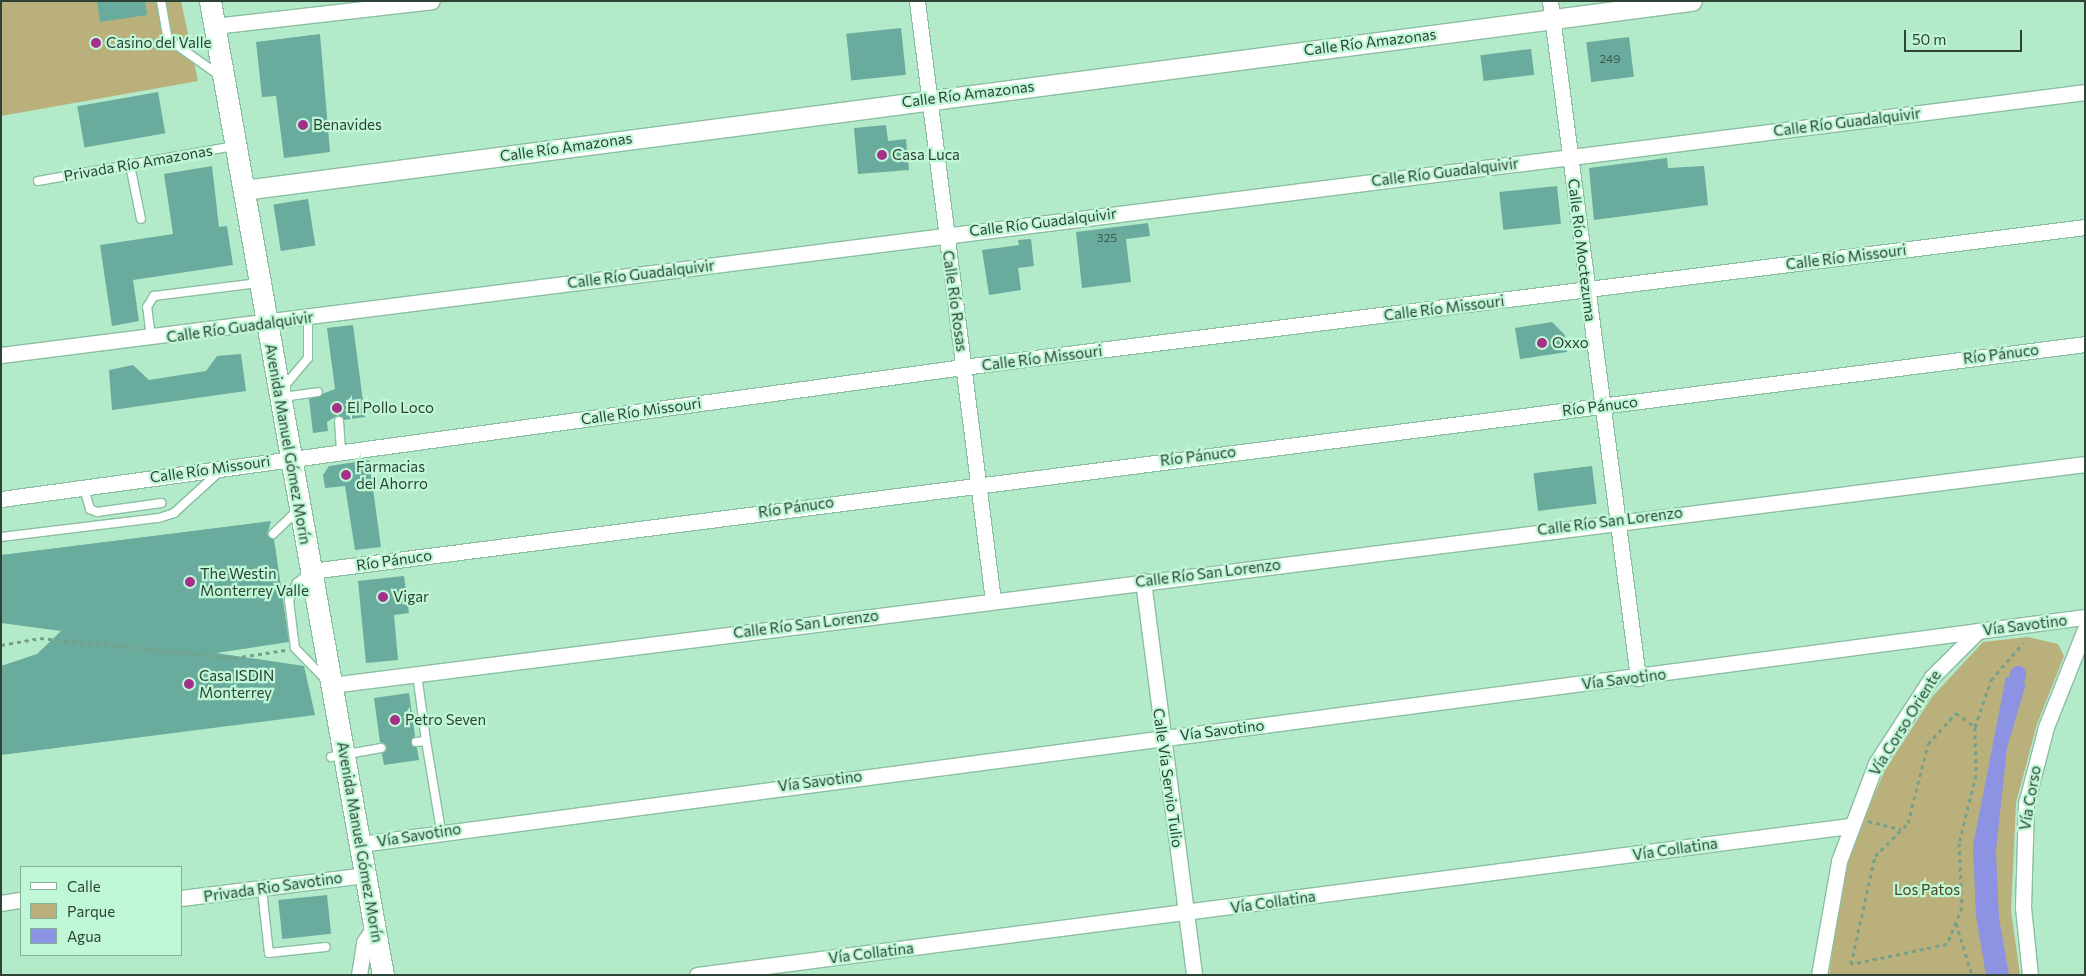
<!DOCTYPE html>
<html>
<head>
<meta charset="utf-8">
<style>
  body { margin:0 }
  #map { position:relative; width:2086px; height:976px; overflow:hidden; background:#b3eaca; font-family:Commissioner,sans-serif }
  div>[style] { position:absolute }
  [style*='--x'] { left:calc(var(--x)*1px); top:calc(var(--y)*1px); width:calc(var(--w)*1px); rotate:calc(var(--a)*1deg) }
  .green>* { inset:0; background:#b9b07b }
  .water>* { inset:0; background:#8c93e2 }
  .canal>* { height:16px; margin:-8px; padding:0 8px; transform-origin:8px; border-radius:8px; background:#8c93e2 }
  .building>* { inset:0; background:#69ab9d; transform-origin:0 0 }
  .path>* { height:3px; margin-top:-1.5px; transform-origin:0; background:repeating-linear-gradient(90deg,#78a089 0 4px,transparent 0 8px) }
  .roads { filter:drop-shadow(1px 0 #89bea0) drop-shadow(-1px 0 #89bea0) drop-shadow(0 1px #89bea0) drop-shadow(0 -1px #89bea0) }
  .service>* { height:8px; margin:-4px; padding:0 4px; transform-origin:4px; border-radius:4px; background:#fff }
  .minor>* { height:15px; margin:-7.5px; padding:0 7.5px; transform-origin:7.5px; border-radius:7.5px; background:#fff }
  .tertiary>* { height:19px; margin:-9.5px; padding:0 9.5px; transform-origin:9.5px; border-radius:9.5px; background:#fff }
  .secondary>* { height:21px; margin:-10.5px; padding:0 10.5px; transform-origin:10.5px; border-radius:10.5px; background:#fff }
  .dots>* { width:14px; height:14px; translate:-50% -50%; box-sizing:border-box; border:2px solid #c0f7d7; border-radius:50% }
  span { translate:-50% -50%; white-space:nowrap; text-align:center; line-height:1.15; -webkit-text-stroke:4.5px #c0f7d7; paint-order:stroke }
  .number-label { font-size:12px; color:#3c5d50 }
  .number-label span { -webkit-text-stroke-width:0 }
  .street-label { font-size:15px; color:#2d4336 }
  .poi-label { font-size:15px; color:#2d4336 }
  .left { translate:0 -50%; text-align:left }
  .park-label { font-size:15px; color:#4b441c }
  .frame { position:absolute; inset:0; border:2px solid #2d4336; pointer-events:none }
  .legend { position:absolute; left:20px; top:866px; width:162px; height:90px; box-sizing:border-box; background:#c0f7d7; border:1px solid #85af97; margin:0; padding:6px 9px; list-style:none; font-size:15px; color:#2d4336 }
  .legend li { display:flex; align-items:center; gap:10px; height:25px }
  .legend b { width:25px; border:1px solid #85af97 }
  .scale { position:absolute; left:1904px; top:30px; width:118px; height:22px; box-sizing:border-box; border:2px solid #2d4336; border-top:0; padding-left:6px; font-size:15px; line-height:18px; white-space:nowrap; color:#2d4336; -webkit-text-stroke:4px #c0f7d7; paint-order:stroke }
</style>
</head>
<body>
<div id="map">
  <div class="green">
    <div style="clip-path:polygon(1px 1px,181px 1px,198px 81px,1px 116px)"></div>
    <div style="clip-path:polygon(2028px 637px,2058px 644px,2064px 656px,2037px 724px,2016px 803px,2011px 911px,2020px 975px,1829px 975px,1847px 858px,1885px 770px,1932px 697px,1983px 642px)"></div>
  </div>
  <div class="water">
    <div style="clip-path:polygon(2006px 677px,2026px 684px,2007px 748px,1996px 851px,1999px 918px,2009px 975px,1986px 975px,1976px 916px,1973px 846px)"></div>
  </div>
  <div class="canal">
    <div style="--x:2011;--y:701;--w:28;--a:-75"></div>
  </div>
  <div class="building">
    <div style="clip-path:polygon(97px 1px,145px 1px,147px 15px,100px 22px)"></div>
    <div style="left:901px;top:28px;width:47px;height:55px;rotate:84deg"></div>
    <div style="clip-path:polygon(320px 34px,330px 152px,284px 158px,276px 96px,262px 97px,256px 42px)"></div>
    <div style="left:1629px;top:37px;width:40px;height:43px;rotate:83deg"></div>
    <div style="left:1531px;top:49px;width:26px;height:51px;rotate:83deg"></div>
    <div style="left:158px;top:92px;width:42px;height:82px;rotate:80deg"></div>
    <div style="clip-path:polygon(886px 125px,888px 141px,906px 139px,909px 170px,858px 174px,854px 128px)"></div>
    <div style="clip-path:polygon(1667px 158px,1668px 168px,1704px 166px,1708px 205px,1594px 220px,1589px 168px)"></div>
    <div style="clip-path:polygon(212px 166px,219px 227px,227px 226px,233px 265px,133px 280px,139px 321px,112px 326px,100px 245px,173px 234px,164px 174px)"></div>
    <div style="left:1557px;top:186px;width:38px;height:58px;rotate:84deg"></div>
    <div style="left:308px;top:199px;width:47px;height:35px;rotate:81deg"></div>
    <div style="clip-path:polygon(1148px 223px,1150px 236px,1126px 239px,1131px 282px,1082px 288px,1076px 232px)"></div>
    <div style="clip-path:polygon(1031px 239px,1034px 266px,1018px 268px,1021px 290px,989px 295px,982px 250px,1019px 245px,1018px 240px)"></div>
    <div style="clip-path:polygon(1552px 322px,1565px 335px,1567px 352px,1520px 359px,1515px 328px)"></div>
    <div style="clip-path:polygon(353px 325px,365px 417px,344px 420px,338px 415px,327px 422px,328px 431px,313px 433px,309px 399px,335px 389px,327px 328px)"></div>
    <div style="clip-path:polygon(241px 354px,246px 391px,112px 410px,109px 370px,133px 365px,149px 380px,206px 371px,217px 356px)"></div>
    <div style="clip-path:polygon(369px 460px,381px 547px,355px 550px,345px 486px,325px 488px,323px 475px,329px 466px)"></div>
    <div style="left:1592px;top:466px;width:38px;height:59px;rotate:83deg"></div>
    <div style="clip-path:polygon(271px 521px,267px 535px,274px 539px,289px 642px,216px 653px,304px 666px,315px 715px,1px 755px,1px 666px,37px 654px,61px 631px,1px 623px,1px 555px)"></div>
    <div style="clip-path:polygon(404px 576px,409px 613px,394px 615px,398px 660px,366px 663px,358px 581px)"></div>
    <div style="clip-path:polygon(409px 693px,415px 736px,411px 743px,417px 748px,419px 760px,384px 765px,382px 754px,387px 747px,380px 742px,374px 698px)"></div>
    <div style="left:327px;top:895px;width:39px;height:49px;rotate:84deg"></div>
  </div>
  <div class="path">
    <div style="--x:1;--y:645;--w:40;--a:-10"></div>
    <div style="--x:40;--y:638;--w:195;--a:5.9"></div>
    <div style="--x:234;--y:658;--w:52;--a:-8.9"></div>
    <div style="--x:1956;--y:713;--w:24;--a:36"></div>
    <div style="--x:1975;--y:727;--w:48;--a:88.8"></div>
    <div style="--x:1976;--y:775;--w:70;--a:104"></div>
    <div style="--x:1959;--y:843;--w:64;--a:87.3"></div>
    <div style="--x:1962;--y:907;--w:40;--a:112"></div>
    <div style="--x:1947;--y:944;--w:98;--a:168.2"></div>
    <div style="--x:1851;--y:964;--w:111;--a:-77.5"></div>
    <div style="--x:1875;--y:856;--w:47;--a:-45"></div>
    <div style="--x:1908;--y:823;--w:81;--a:-75.8"></div>
    <div style="--x:1928;--y:744;--w:42;--a:-47.9"></div>
    <div style="--x:1975;--y:727;--w:50;--a:-71.2"></div>
    <div style="--x:1991;--y:680;--w:49;--a:-49.1"></div>
    <div style="--x:1868;--y:821;--w:34;--a:14"></div>
    <div style="--x:1956;--y:923;--w:54;--a:72.9"></div>
  </div>
  <div class="roads">
    <div class="service">
      <div style="--x:161;--y:1;--w:39;--a:80"></div>
      <div style="--x:168;--y:39;--w:64;--a:35.4"></div>
      <div style="--x:130;--y:165;--w:55;--a:78.5"></div>
      <div style="--x:38;--y:181;--w:200;--a:-10.1"></div>
      <div style="--x:151;--y:338;--w:31;--a:-97"></div>
      <div style="--x:147;--y:307;--w:13;--a:-58"></div>
      <div style="--x:154;--y:296;--w:105;--a:-7.1"></div>
      <div style="--x:282;--y:389;--w:40;--a:-50"></div>
      <div style="--x:308;--y:358;--w:40;--a:-90"></div>
      <div style="--x:283;--y:397;--w:35;--a:-8"></div>
      <div style="--x:339;--y:421;--w:30;--a:86"></div>
      <div style="--x:84;--y:488;--w:22;--a:74"></div>
      <div style="--x:90;--y:509;--w:8;--a:23"></div>
      <div style="--x:97;--y:512;--w:65;--a:-8"></div>
      <div style="--x:273;--y:534;--w:33;--a:-44"></div>
      <div style="--x:1;--y:537;--w:159;--a:-6.9"></div>
      <div style="--x:159;--y:518;--w:16;--a:-18"></div>
      <div style="--x:174;--y:513;--w:61;--a:-42.3"></div>
      <div style="--x:309;--y:573;--w:16;--a:140"></div>
      <div style="--x:297;--y:583;--w:19;--a:115"></div>
      <div style="--x:289;--y:600;--w:48;--a:82.9"></div>
      <div style="--x:295;--y:648;--w:45;--a:45.9"></div>
      <div style="--x:417;--y:674;--w:68;--a:82.3"></div>
      <div style="--x:416;--y:742;--w:10;--a:-6"></div>
      <div style="--x:426;--y:741;--w:91;--a:80.5"></div>
      <div style="--x:331;--y:757;--w:51;--a:-10.2"></div>
      <div style="--x:262;--y:890;--w:63;--a:83.7"></div>
      <div style="--x:269;--y:953;--w:57;--a:-6"></div>
    </div>
    <div class="minor">
      <div style="--x:917;--y:1;--w:605;--a:82.78"></div>
      <div style="--x:1550;--y:1;--w:683;--a:82.59"></div>
      <div style="--x:214;--y:26;--w:219;--a:-6.5"></div>
      <div style="--x:1;--y:355;--w:2101;--a:-7.19"></div>
      <div style="--x:1;--y:499;--w:971;--a:-7.81"></div>
      <div style="--x:963;--y:367;--w:1131;--a:-7.11"></div>
      <div style="--x:311;--y:571;--w:1788;--a:-7.29"></div>
      <div style="--x:1143;--y:581;--w:397;--a:82.6"></div>
      <div style="--x:331;--y:685;--w:1768;--a:-7.18"></div>
      <div style="--x:360;--y:844;--w:1740;--a:-7.5"></div>
      <div style="--x:181;--y:898;--w:185;--a:-7.1"></div>
      <div style="--x:1;--y:903;--w:20;--a:-9"></div>
      <div style="--x:359;--y:975;--w:33;--a:-81"></div>
      <div style="--x:364;--y:942;--w:19;--a:-55"></div>
      <div style="--x:697;--y:975;--w:1162;--a:-7.37"></div>
      <div style="--x:1819;--y:975;--w:116;--a:-80"></div>
      <div style="--x:1839;--y:861;--w:105;--a:-69.3"></div>
      <div style="--x:1876;--y:763;--w:103;--a:-56.9"></div>
      <div style="--x:1932;--y:677;--w:65;--a:-45"></div>
      <div style="--x:2030;--y:975;--w:68;--a:-95.9"></div>
      <div style="--x:2023;--y:907;--w:103;--a:-88.3"></div>
      <div style="--x:2026;--y:804;--w:80;--a:-75.4"></div>
      <div style="--x:2046;--y:727;--w:105;--a:-68.3"></div>
    </div>
    <div class="tertiary">
      <div style="--x:244;--y:190;--w:1460;--a:-7.44"></div>
    </div>
    <div class="secondary">
      <div style="--x:210;--y:1;--w:989;--a:79.93"></div>
    </div>
  </div>
  <div class="dots">
    <div style="left:96px;top:43px;background:#a53089"></div>
    <div style="left:303px;top:125px;background:#a53089"></div>
    <div style="left:882px;top:155px;background:#a53089"></div>
    <div style="left:1542px;top:343px;background:#a53089"></div>
    <div style="left:337px;top:408px;background:#a53089"></div>
    <div style="left:346px;top:475px;background:#a53089"></div>
    <div style="left:190px;top:582px;background:#a53089"></div>
    <div style="left:383px;top:597px;background:#a53089"></div>
    <div style="left:189px;top:684px;background:#a53089"></div>
    <div style="left:395px;top:720px;background:#a53089"></div>
  </div>
  <div class="number-label">
    <span style="left:1610px;top:59px">249</span>
    <span style="left:1107px;top:238px">325</span>
  </div>
  <div class="street-label">
    <span style="left:1370px;top:42px;rotate:-7deg">Calle Río Amazonas</span>
    <span style="left:968px;top:94px;rotate:-7deg">Calle Río Amazonas</span>
    <span style="left:1847px;top:122px;rotate:-7deg">Calle Río Guadalquivir</span>
    <span style="left:566px;top:147px;rotate:-8deg">Calle Río Amazonas</span>
    <span style="left:138px;top:163px;rotate:-10deg">Privada Río Amazonas</span>
    <span style="left:1445px;top:172px;rotate:-7deg">Calle Río Guadalquivir</span>
    <span style="left:1043px;top:222px;rotate:-7deg">Calle Río Guadalquivir</span>
    <span style="left:1582px;top:250px;rotate:83deg">Calle Río Moctezuma</span>
    <span style="left:1846px;top:257px;rotate:-7deg">Calle Río Missouri</span>
    <span style="left:641px;top:274px;rotate:-7deg">Calle Río Guadalquivir</span>
    <span style="left:955px;top:301px;rotate:82deg">Calle Río Rosas</span>
    <span style="left:1444px;top:308px;rotate:-7deg">Calle Río Missouri</span>
    <span style="left:240px;top:327px;rotate:-8deg">Calle Río Guadalquivir</span>
    <span style="left:2001px;top:354px;rotate:-7deg">Río Pánuco</span>
    <span style="left:1042px;top:358px;rotate:-7deg">Calle Río Missouri</span>
    <span style="left:1600px;top:406px;rotate:-7deg">Río Pánuco</span>
    <span style="left:641px;top:411px;rotate:-8deg">Calle Río Missouri</span>
    <span style="left:288px;top:444px;rotate:80deg">Avenida Manuel Gómez Morín</span>
    <span style="left:1198px;top:456px;rotate:-7deg">Río Pánuco</span>
    <span style="left:210px;top:469px;rotate:-8deg">Calle Río Missouri</span>
    <span style="left:796px;top:507px;rotate:-8deg">Río Pánuco</span>
    <span style="left:1610px;top:521px;rotate:-7deg">Calle Río San Lorenzo</span>
    <span style="left:394px;top:560px;rotate:-8deg">Río Pánuco</span>
    <span style="left:1208px;top:573px;rotate:-7deg">Calle Río San Lorenzo</span>
    <span style="left:806px;top:624px;rotate:-7deg">Calle Río San Lorenzo</span>
    <span style="left:2025px;top:625px;rotate:-7deg">Vía Savotino</span>
    <span style="left:1624px;top:679px;rotate:-7deg">Vía Savotino</span>
    <span style="left:1905px;top:723px;rotate:-58deg">Vía Corso Oriente</span>
    <span style="left:1222px;top:730px;rotate:-7deg">Vía Savotino</span>
    <span style="left:1168px;top:778px;rotate:82deg">Calle Vía Servio Tulio</span>
    <span style="left:820px;top:781px;rotate:-7deg">Vía Savotino</span>
    <span style="left:2030px;top:798px;rotate:-80deg">Vía Corso</span>
    <span style="left:419px;top:835px;rotate:-9deg">Vía Savotino</span>
    <span style="left:360px;top:842px;rotate:80deg">Avenida Manuel Gómez Morín</span>
    <span style="left:1675px;top:849px;rotate:-8deg">Vía Collatina</span>
    <span style="left:273px;top:887px;rotate:-8deg">Privada Rio Savotino</span>
    <span style="left:1273px;top:902px;rotate:-8deg">Vía Collatina</span>
    <span style="left:871px;top:953px;rotate:-7deg">Vía Collatina</span>
  </div>
  <div class="poi-label">
    <span class="left" style="left:106px;top:43px">Casino del Valle</span>
    <span class="left" style="left:313px;top:125px">Benavides</span>
    <span class="left" style="left:892px;top:155px">Casa Luca</span>
    <span class="left" style="left:1552px;top:343px">Oxxo</span>
    <span class="left" style="left:347px;top:408px">El Pollo Loco</span>
    <span class="left" style="left:356px;top:475px">Farmacias<br>del Ahorro</span>
    <span class="left" style="left:200px;top:582px">The Westin<br>Monterrey Valle</span>
    <span class="left" style="left:393px;top:597px">Vigar</span>
    <span class="left" style="left:199px;top:684px">Casa ISDIN<br>Monterrey</span>
    <span class="left" style="left:405px;top:720px">Petro Seven</span>
  </div>
  <div class="park-label">
    <span style="left:1927px;top:890px">Los Patos</span>
  </div>
  <div class="frame"></div>
  <ul class="legend">
  <li><b style="height:6px;background:#fff"></b>Calle</li>
  <li><b style="height:14px;background:#b9b07b"></b>Parque</li>
  <li><b style="height:14px;background:#8c93e2"></b>Agua</li>
  </ul>
  <div class="scale">50 m</div>
</div>
</body>
</html>
